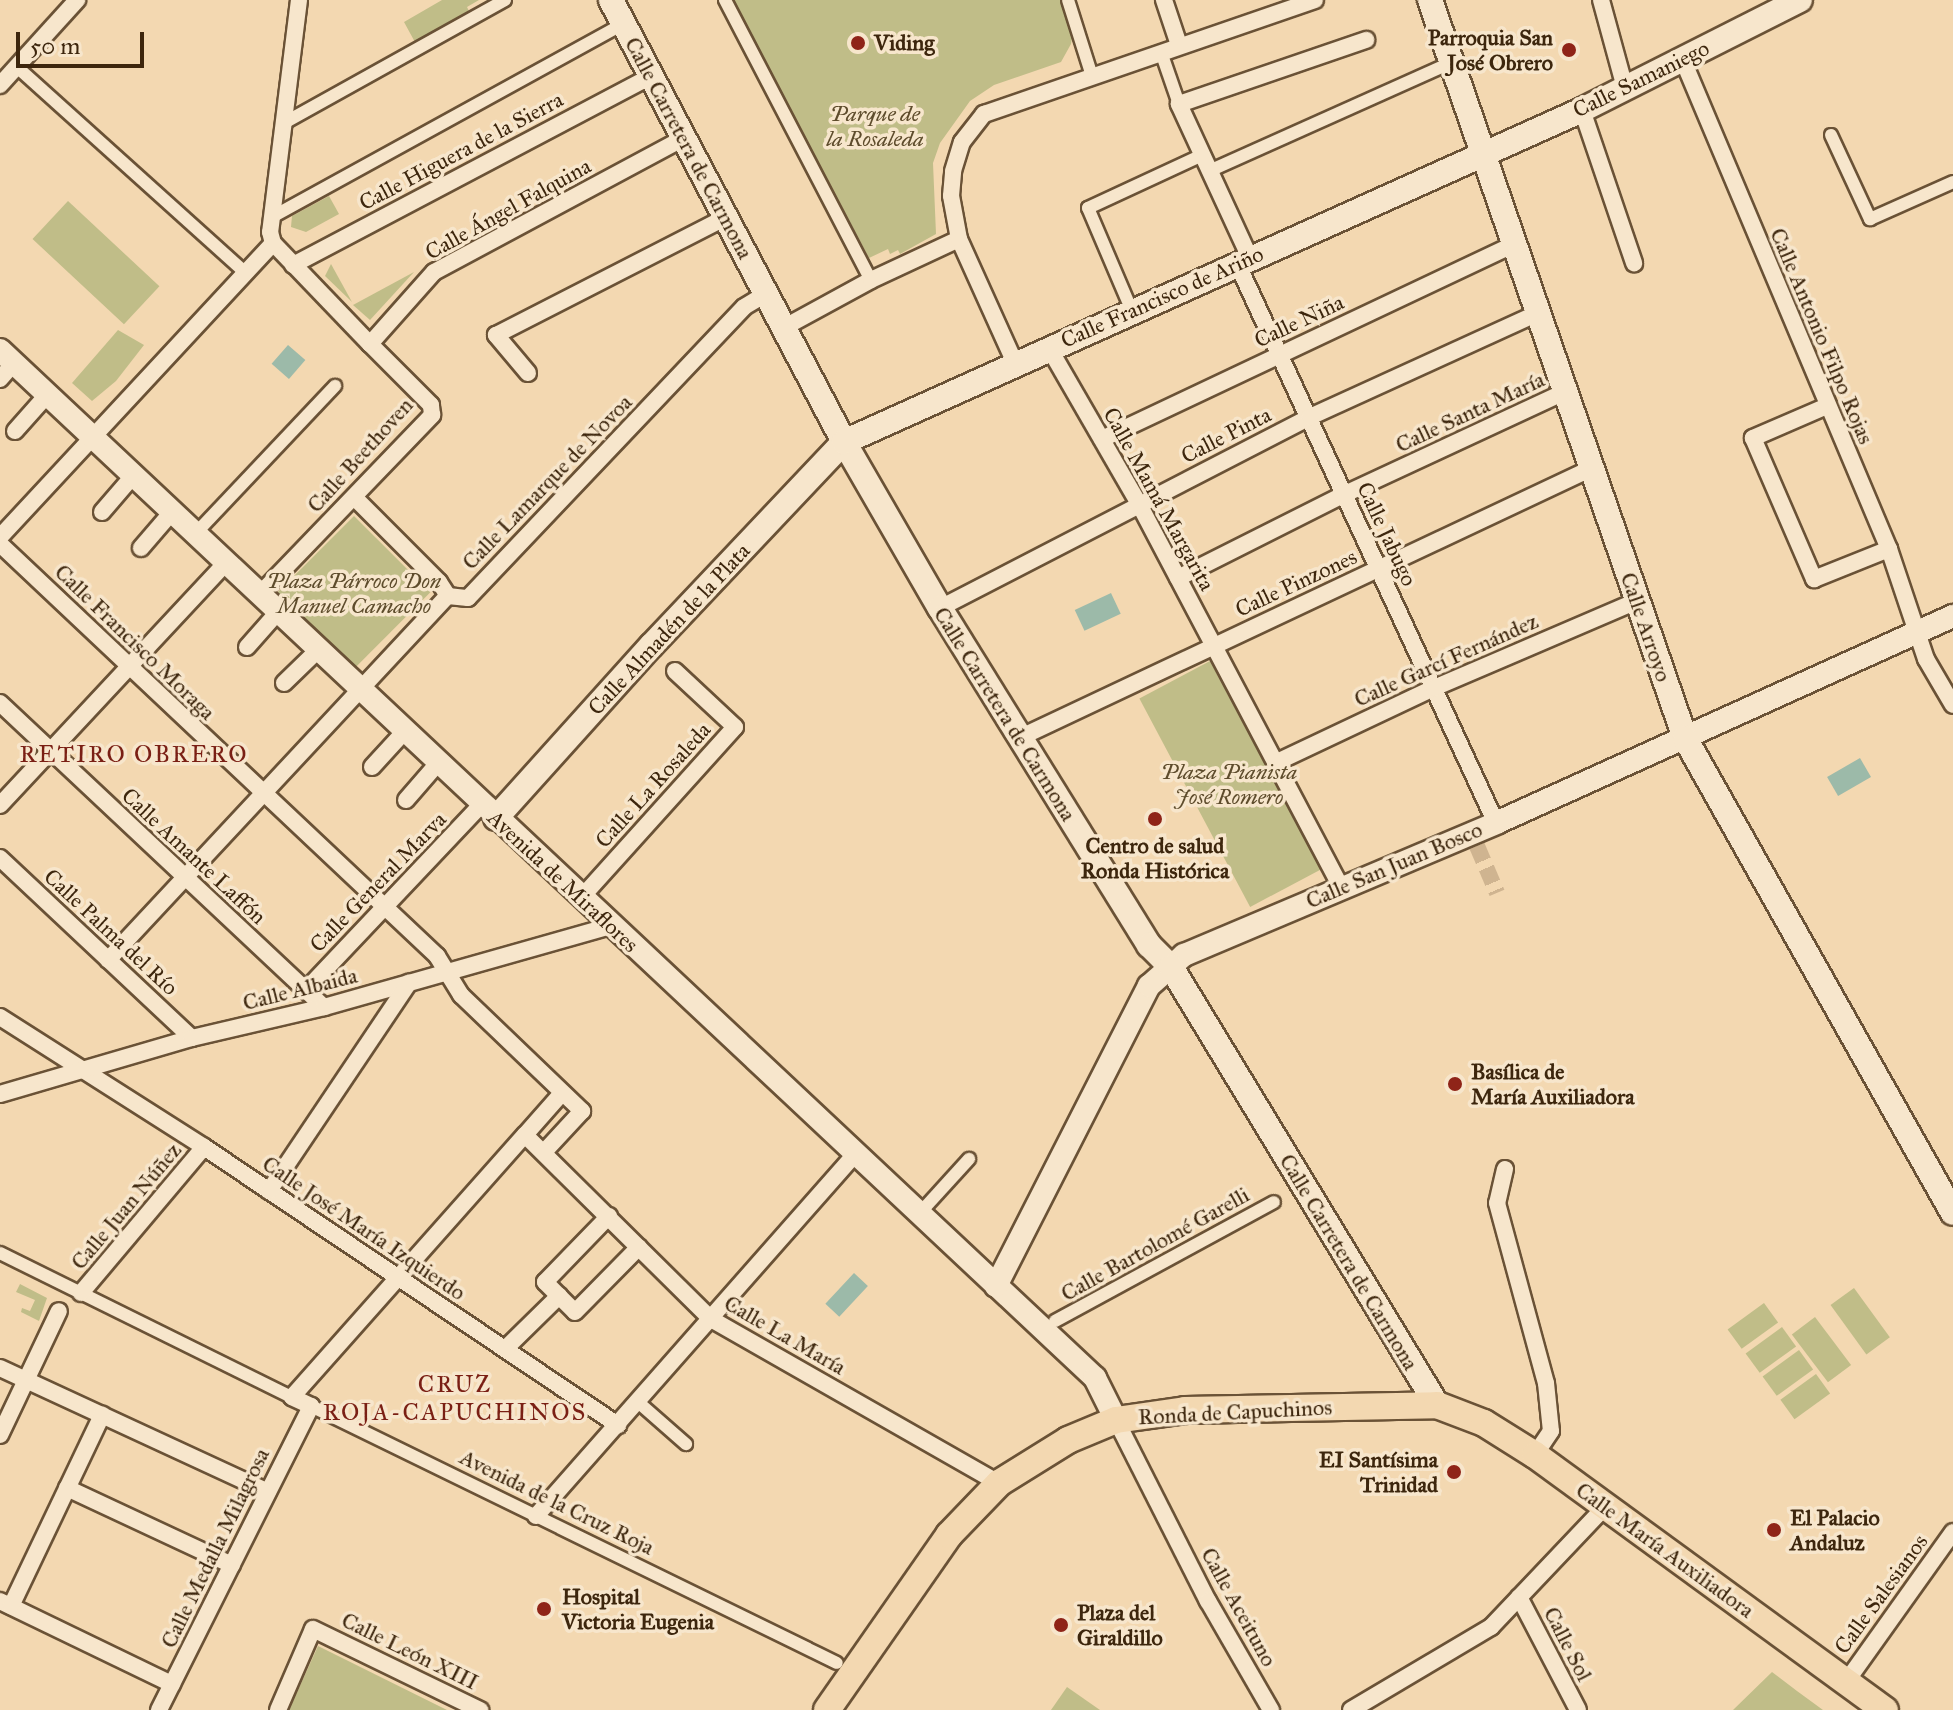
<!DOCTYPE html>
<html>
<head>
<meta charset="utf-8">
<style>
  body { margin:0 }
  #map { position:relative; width:1953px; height:1710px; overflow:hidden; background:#f3d8b1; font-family:"IM FELL Great Primer",serif }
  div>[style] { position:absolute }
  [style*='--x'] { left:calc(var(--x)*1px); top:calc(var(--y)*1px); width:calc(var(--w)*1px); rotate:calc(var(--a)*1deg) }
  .green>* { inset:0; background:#c0bd88; transform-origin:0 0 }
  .water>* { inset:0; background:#9cbaa9; transform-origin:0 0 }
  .minor-tunnel>* { height:16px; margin-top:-8px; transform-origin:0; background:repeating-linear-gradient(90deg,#cfb490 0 16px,transparent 0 24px) }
  .roads { filter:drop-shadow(2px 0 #6a5236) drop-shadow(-2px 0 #6a5236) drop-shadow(0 2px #6a5236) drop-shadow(0 -2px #6a5236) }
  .pedestrian>* { height:12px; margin:-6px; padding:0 6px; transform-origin:6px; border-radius:6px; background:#f7e6cc }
  .minor>* { height:16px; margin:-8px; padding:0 8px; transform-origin:8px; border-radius:8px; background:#f7e6cc }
  .tertiary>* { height:22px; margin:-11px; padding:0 11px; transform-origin:11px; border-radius:11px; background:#f7e6cc }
  .secondary>* { height:24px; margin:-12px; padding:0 12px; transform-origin:12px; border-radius:12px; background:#f7e6cc }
  .primary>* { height:26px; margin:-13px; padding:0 13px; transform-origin:13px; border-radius:13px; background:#f3d8b1 }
  .dots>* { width:22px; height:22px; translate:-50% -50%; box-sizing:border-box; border:4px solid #f7e6cc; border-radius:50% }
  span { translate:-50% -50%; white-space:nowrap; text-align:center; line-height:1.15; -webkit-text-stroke:7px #f7e6cc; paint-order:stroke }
  .poi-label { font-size:22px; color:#3d260d; font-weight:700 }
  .right { translate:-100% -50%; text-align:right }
  .left { translate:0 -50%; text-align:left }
  .street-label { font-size:22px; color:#3d260d }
  .park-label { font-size:22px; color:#5e4c2c; font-style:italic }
  .neighbourhood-label { font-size:24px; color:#7a1f14; letter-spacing:2px }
  .scale { position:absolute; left:16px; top:32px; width:128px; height:36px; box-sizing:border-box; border:4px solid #3d260d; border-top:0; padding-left:10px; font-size:24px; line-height:28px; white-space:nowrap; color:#3d260d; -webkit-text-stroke:6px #f7e6cc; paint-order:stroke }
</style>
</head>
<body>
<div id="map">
  <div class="green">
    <div style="clip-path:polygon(442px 0,479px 0,467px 7px,470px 13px,416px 44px,404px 22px)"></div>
    <div style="clip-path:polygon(732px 0,1063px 0,1073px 31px,1071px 44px,1061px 62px,994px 85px,970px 101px,940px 143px,933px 163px,936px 234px,900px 254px,898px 250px,890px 254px,888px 249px,869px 258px)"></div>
    <div style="clip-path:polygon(329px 196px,339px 214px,306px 232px,291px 227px,292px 216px)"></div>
    <div style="left:68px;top:201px;width:125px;height:52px;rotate:43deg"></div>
    <div style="clip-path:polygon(331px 264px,352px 302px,325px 276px)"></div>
    <div style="clip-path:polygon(414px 272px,370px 320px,353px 305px)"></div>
    <div style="clip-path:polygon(118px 330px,144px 345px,116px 381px,92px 401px,72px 383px)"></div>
    <div style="left:354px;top:516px;width:108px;height:110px;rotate:45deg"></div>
    <div style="left:1210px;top:661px;width:236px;height:80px;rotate:62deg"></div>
    <div style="clip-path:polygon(20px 1284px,47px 1298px,39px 1321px,21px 1312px,22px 1308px,30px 1311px,35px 1300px,16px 1292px)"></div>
    <div style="left:1854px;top:1288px;width:61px;height:29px;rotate:54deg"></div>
    <div style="left:1764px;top:1303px;width:24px;height:45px;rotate:54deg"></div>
    <div style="left:1815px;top:1317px;width:60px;height:29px;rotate:53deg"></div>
    <div style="left:1782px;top:1327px;width:24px;height:45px;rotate:54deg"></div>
    <div style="left:1799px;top:1350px;width:24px;height:45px;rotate:54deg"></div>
    <div style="left:1816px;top:1374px;width:24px;height:44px;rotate:54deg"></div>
    <div style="clip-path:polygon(318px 1646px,447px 1710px,289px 1710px)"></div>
    <div style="clip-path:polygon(1772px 1672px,1797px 1691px,1823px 1710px,1733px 1710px)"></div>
    <div style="clip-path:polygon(1067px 1687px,1100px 1710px,1051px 1710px)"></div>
  </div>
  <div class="water">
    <div style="left:288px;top:345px;width:23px;height:25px;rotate:41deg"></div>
    <div style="left:1111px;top:593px;width:23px;height:40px;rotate:65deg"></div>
    <div style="left:1860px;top:758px;width:22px;height:38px;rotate:60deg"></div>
    <div style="left:854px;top:1273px;width:19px;height:42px;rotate:43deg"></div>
  </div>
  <div class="minor-tunnel">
    <div style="--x:1477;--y:846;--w:51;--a:66.9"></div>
  </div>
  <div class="roads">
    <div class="pedestrian">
      <div style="--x:725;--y:0;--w:316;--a:62.5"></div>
      <div style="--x:1068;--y:0;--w:80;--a:72.5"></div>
      <div style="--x:1161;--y:52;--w:55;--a:70.9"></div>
      <div style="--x:17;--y:67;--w:307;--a:42"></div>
      <div style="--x:284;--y:123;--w:253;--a:-29.1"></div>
      <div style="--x:1831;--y:135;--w:93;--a:65.1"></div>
      <div style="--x:1870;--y:219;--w:91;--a:-24"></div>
      <div style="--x:1209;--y:171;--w:265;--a:-24.1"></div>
      <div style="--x:272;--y:217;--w:401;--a:-28.8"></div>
      <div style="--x:1132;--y:311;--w:112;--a:-113.1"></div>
      <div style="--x:1088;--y:208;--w:126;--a:-24.9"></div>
      <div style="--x:195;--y:534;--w:204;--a:-46.6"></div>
      <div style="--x:918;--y:1215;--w:76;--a:-47.7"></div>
      <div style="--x:0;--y:1253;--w:326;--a:26.3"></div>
      <div style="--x:1055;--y:1321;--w:249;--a:-28.5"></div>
      <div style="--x:638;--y:1402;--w:64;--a:41.2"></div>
      <div style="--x:311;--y:1406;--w:585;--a:26.04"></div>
    </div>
    <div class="minor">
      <div style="--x:299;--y:0;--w:234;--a:97.1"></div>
      <div style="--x:270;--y:232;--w:11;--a:75"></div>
      <div style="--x:273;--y:243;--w:140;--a:46.2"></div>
      <div style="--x:370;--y:344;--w:96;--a:-48.4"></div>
      <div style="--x:434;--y:272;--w:284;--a:-28.2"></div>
      <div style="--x:1164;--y:0;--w:47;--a:71.6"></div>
      <div style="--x:1601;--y:0;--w:91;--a:74.7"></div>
      <div style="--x:1682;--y:58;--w:533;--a:67.14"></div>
      <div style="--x:1889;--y:549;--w:116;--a:71.4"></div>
      <div style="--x:1926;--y:659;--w:53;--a:59.6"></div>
      <div style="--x:0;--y:85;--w:115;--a:-47.8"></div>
      <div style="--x:1582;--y:110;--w:162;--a:71.2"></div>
      <div style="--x:1250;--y:258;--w:170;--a:-114.8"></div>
      <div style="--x:1179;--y:104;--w:198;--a:-18.9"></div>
      <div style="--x:1237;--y:263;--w:617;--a:65.18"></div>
      <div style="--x:293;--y:265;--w:403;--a:-27.8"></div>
      <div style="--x:783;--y:328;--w:100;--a:-28.6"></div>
      <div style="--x:871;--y:280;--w:97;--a:-25"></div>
      <div style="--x:1049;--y:348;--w:180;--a:60"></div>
      <div style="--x:1139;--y:504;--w:432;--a:62.2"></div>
      <div style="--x:1015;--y:363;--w:136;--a:-114.3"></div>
      <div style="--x:959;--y:239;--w:44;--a:-100.5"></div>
      <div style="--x:951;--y:196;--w:25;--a:-85"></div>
      <div style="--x:953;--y:171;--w:30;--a:-73"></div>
      <div style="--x:962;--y:142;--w:36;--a:-52"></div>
      <div style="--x:984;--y:114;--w:350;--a:-19"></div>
      <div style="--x:528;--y:373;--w:50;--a:-130.1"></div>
      <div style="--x:496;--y:335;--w:257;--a:-27.1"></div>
      <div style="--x:0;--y:379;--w:21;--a:-49"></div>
      <div style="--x:1827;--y:406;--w:81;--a:156.6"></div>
      <div style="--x:1753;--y:438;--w:154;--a:66.6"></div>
      <div style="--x:1814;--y:579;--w:81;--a:-21.8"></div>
      <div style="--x:15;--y:431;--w:48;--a:-48.4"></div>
      <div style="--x:1102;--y:439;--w:457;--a:-25.3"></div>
      <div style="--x:355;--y:498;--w:119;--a:45"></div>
      <div style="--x:439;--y:582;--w:17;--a:57"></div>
      <div style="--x:102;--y:512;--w:48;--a:-49.3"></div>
      <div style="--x:0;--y:537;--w:401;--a:-47.1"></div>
      <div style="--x:0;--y:544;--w:601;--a:43.31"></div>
      <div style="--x:437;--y:956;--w:46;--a:58.4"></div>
      <div style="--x:461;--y:995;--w:168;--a:43.8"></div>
      <div style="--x:582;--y:1111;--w:56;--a:132.8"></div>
      <div style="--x:141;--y:548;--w:48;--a:-49.3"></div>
      <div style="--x:1178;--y:578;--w:187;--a:-26.7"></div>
      <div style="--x:1345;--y:494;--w:242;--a:-24.9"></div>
      <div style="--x:259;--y:595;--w:250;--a:-46.1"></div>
      <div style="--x:432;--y:415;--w:10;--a:-96"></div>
      <div style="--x:431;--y:405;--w:86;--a:-135"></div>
      <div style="--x:940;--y:608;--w:416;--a:-27.3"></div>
      <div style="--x:1310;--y:417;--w:251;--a:-24.5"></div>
      <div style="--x:247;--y:647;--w:47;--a:-48.5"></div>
      <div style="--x:284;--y:683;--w:47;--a:-44.1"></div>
      <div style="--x:0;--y:703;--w:444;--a:43.2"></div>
      <div style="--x:1019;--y:738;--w:633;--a:-25.23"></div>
      <div style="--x:1275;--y:763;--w:176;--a:-25.3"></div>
      <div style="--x:1434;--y:688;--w:221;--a:-23.2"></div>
      <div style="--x:372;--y:767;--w:47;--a:-47.6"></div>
      <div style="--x:406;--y:800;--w:49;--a:-49.1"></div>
      <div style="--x:0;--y:805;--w:331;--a:-47"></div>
      <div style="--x:0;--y:858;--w:263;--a:43.2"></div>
      <div style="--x:581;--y:898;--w:230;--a:-48"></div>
      <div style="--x:735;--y:727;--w:82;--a:-137"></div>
      <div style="--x:108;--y:960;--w:498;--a:-47"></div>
      <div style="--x:448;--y:596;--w:20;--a:6"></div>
      <div style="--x:468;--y:598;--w:401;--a:-46.5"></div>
      <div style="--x:744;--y:307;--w:26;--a:-31"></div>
      <div style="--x:306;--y:990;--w:256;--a:-46.6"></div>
      <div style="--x:0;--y:1017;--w:242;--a:32.5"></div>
      <div style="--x:204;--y:1147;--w:499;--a:33.9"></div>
      <div style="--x:562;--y:1093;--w:56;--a:131.4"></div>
      <div style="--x:525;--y:1135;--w:262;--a:44.7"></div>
      <div style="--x:711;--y:1319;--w:331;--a:29.7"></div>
      <div style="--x:0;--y:1094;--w:200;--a:-16.3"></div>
      <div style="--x:192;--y:1038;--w:136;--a:-13.2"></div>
      <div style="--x:324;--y:1007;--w:298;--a:-15.8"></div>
      <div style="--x:1505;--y:1169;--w:35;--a:103"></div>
      <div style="--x:1497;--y:1203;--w:187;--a:74.8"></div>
      <div style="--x:1546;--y:1383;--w:48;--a:84.1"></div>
      <div style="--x:1551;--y:1431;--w:29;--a:124"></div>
      <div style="--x:269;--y:1191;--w:251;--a:-56.1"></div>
      <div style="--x:609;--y:1216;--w:92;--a:134.1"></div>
      <div style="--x:545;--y:1282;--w:42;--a:45"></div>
      <div style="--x:575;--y:1312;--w:91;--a:-45.4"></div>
      <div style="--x:81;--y:1293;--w:191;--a:-49.9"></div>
      <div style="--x:505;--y:1349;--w:76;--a:-44.5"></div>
      <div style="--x:0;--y:1368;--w:295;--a:24.8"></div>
      <div style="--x:1116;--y:1420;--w:203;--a:63.1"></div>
      <div style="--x:1208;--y:1601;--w:126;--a:60"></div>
      <div style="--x:0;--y:1435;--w:137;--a:-64.6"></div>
      <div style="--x:67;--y:1488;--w:182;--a:25"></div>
      <div style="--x:536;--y:1516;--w:481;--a:-48.6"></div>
      <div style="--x:1519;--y:1597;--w:127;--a:62.4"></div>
      <div style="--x:0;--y:1601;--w:191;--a:25.8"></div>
      <div style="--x:11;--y:1606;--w:212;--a:-64.5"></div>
      <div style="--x:1846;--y:1682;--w:184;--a:-54.5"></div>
      <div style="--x:159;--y:1710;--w:340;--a:-63.4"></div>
      <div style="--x:311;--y:1406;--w:21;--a:-155"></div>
      <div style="--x:292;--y:1397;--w:351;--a:-48.4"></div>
      <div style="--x:278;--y:1710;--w:88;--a:-66.6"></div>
      <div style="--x:313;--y:1629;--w:186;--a:25.9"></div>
      <div style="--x:1351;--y:1710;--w:163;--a:-30.7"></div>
      <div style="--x:1491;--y:1627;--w:164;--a:-46.5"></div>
    </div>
    <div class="tertiary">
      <div style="--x:0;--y:350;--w:1502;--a:43.19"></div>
      <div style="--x:1095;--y:1378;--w:47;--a:63.4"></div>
      <div style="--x:996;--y:1286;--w:337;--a:-63"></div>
      <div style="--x:1149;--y:986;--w:47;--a:-41.5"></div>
      <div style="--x:1184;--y:955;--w:339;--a:-22.9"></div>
      <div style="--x:1496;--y:823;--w:502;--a:-24.37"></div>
    </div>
    <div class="secondary">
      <div style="--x:611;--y:0;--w:500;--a:62.2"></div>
      <div style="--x:844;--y:442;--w:192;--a:60"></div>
      <div style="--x:940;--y:608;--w:397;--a:58.2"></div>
      <div style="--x:1149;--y:945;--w:31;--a:45"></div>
      <div style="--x:1171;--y:967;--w:512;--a:58.73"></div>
      <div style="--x:1430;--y:0;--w:781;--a:70.94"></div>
      <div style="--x:1685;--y:738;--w:545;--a:60.57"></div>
      <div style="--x:496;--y:818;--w:232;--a:-48"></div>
      <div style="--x:651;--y:646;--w:281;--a:-46.6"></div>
      <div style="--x:844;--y:442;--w:809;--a:-24.22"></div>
      <div style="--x:1582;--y:110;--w:244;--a:-26.8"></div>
    </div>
    <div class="primary">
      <div style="--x:827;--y:1710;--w:213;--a:-55.1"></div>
      <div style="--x:949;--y:1535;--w:72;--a:-46.1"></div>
      <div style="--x:999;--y:1483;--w:81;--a:-31.9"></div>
      <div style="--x:1068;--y:1440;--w:52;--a:-22.6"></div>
      <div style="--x:1116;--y:1420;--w:70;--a:-8.2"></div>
      <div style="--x:1185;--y:1410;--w:252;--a:-1.1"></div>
      <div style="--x:1437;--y:1405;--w:50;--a:21"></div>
      <div style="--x:1484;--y:1423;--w:60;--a:32.1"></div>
      <div style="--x:1535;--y:1455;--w:433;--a:36.1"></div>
    </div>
  </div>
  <div class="dots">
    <div style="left:858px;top:43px;background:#8f2418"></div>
    <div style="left:1569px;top:50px;background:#8f2418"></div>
    <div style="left:1155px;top:819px;background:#8f2418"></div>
    <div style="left:1455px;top:1084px;background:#8f2418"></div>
    <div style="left:1454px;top:1472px;background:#8f2418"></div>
    <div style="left:1774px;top:1530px;background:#8f2418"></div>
    <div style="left:544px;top:1609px;background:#8f2418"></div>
    <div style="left:1061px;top:1625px;background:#8f2418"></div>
  </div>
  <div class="poi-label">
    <span class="right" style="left:1553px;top:50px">Parroquia San<br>José Obrero</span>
    <span class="left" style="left:874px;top:43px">Viding</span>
    <span style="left:1155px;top:858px">Centro de salud<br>Ronda Histórica</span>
    <span class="left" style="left:1471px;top:1084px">Basílica de<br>María Auxiliadora</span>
    <span class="right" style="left:1438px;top:1472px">EI Santísima<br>Trinidad</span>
    <span class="left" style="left:1790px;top:1530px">El Palacio<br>Andaluz</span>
    <span class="left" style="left:562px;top:1609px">Hospital<br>Victoria Eugenia</span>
    <span class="left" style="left:1077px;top:1625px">Plaza del<br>Giraldillo</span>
  </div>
  <div class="street-label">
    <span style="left:1641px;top:79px;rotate:-26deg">Calle Samaniego</span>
    <span style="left:689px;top:148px;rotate:62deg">Calle Carretera de Carmona</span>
    <span style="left:461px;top:151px;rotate:-28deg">Calle Higuera de la Sierra</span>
    <span style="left:508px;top:209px;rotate:-29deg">Calle Ángel Falquina</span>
    <span style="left:1162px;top:297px;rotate:-24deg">Calle Francisco de Ariño</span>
    <span style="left:1299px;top:321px;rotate:-25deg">Calle Niña</span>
    <span style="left:1822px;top:336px;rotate:67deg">Calle Antonio Filpo Rojas</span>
    <span style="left:1470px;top:412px;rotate:-25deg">Calle Santa María</span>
    <span style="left:1226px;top:435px;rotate:-27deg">Calle Pinta</span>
    <span style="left:360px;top:455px;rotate:-48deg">Calle Beethoven</span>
    <span style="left:547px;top:482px;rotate:-46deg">Calle Lamarque de Novoa</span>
    <span style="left:1159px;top:499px;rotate:61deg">Calle Mamá Margarita</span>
    <span style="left:1387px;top:534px;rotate:65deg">Calle Jabugo</span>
    <span style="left:1296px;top:583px;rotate:-25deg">Calle Pinzones</span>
    <span style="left:1646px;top:627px;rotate:71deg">Calle Arroyo</span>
    <span style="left:669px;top:629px;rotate:-47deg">Calle Almadén de la Plata</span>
    <span style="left:135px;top:642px;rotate:44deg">Calle Francisco Moraga</span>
    <span style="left:1446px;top:660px;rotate:-24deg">Calle Garcí Fernández</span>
    <span style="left:1005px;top:714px;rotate:58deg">Calle Carretera de Carmona</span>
    <span style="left:653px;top:785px;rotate:-48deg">Calle La Rosaleda</span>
    <span style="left:194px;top:856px;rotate:43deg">Calle Amante Laffón</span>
    <span style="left:1394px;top:865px;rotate:-23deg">Calle San Juan Bosco</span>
    <span style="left:563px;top:881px;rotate:43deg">Avenida de Miraflores</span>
    <span style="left:378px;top:882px;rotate:-46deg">Calle General Marva</span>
    <span style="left:111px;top:932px;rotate:43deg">Calle Palma del Río</span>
    <span style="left:300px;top:989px;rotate:-14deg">Calle Albaida</span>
    <span style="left:126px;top:1206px;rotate:-50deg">Calle Juan Núñez</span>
    <span style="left:364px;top:1228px;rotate:34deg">Calle José María Izquierdo</span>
    <span style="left:1155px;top:1244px;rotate:-29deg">Calle Bartolomé Garelli</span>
    <span style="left:1349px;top:1262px;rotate:59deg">Calle Carretera de Carmona</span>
    <span style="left:785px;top:1335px;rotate:30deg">Calle La María</span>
    <span style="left:1235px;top:1412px;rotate:-3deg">Ronda de Capuchinos</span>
    <span style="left:557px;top:1502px;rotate:26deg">Avenida de la Cruz Roja</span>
    <span style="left:215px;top:1548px;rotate:-64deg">Calle Medalla Milagrosa</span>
    <span style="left:1665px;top:1550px;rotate:36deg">Calle María Auxiliadora</span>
    <span style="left:1881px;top:1594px;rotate:-54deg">Calle Salesianos</span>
    <span style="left:1239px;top:1607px;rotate:61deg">Calle Aceituno</span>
    <span style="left:1568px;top:1644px;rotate:63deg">Calle Sol</span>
    <span style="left:410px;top:1651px;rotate:26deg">Calle León XIII</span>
  </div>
  <div class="park-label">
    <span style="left:875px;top:126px">Parque de<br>la Rosaleda</span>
    <span style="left:354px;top:593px">Plaza Párroco Don<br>Manuel Camacho</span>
    <span style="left:1229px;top:784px">Plaza Pianista<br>José Romero</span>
  </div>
  <div class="neighbourhood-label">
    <span style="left:134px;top:755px">RETIRO OBRERO</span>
    <span style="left:455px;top:1399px">CRUZ<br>ROJA-CAPUCHINOS</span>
  </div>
  <div class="scale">50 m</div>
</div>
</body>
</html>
